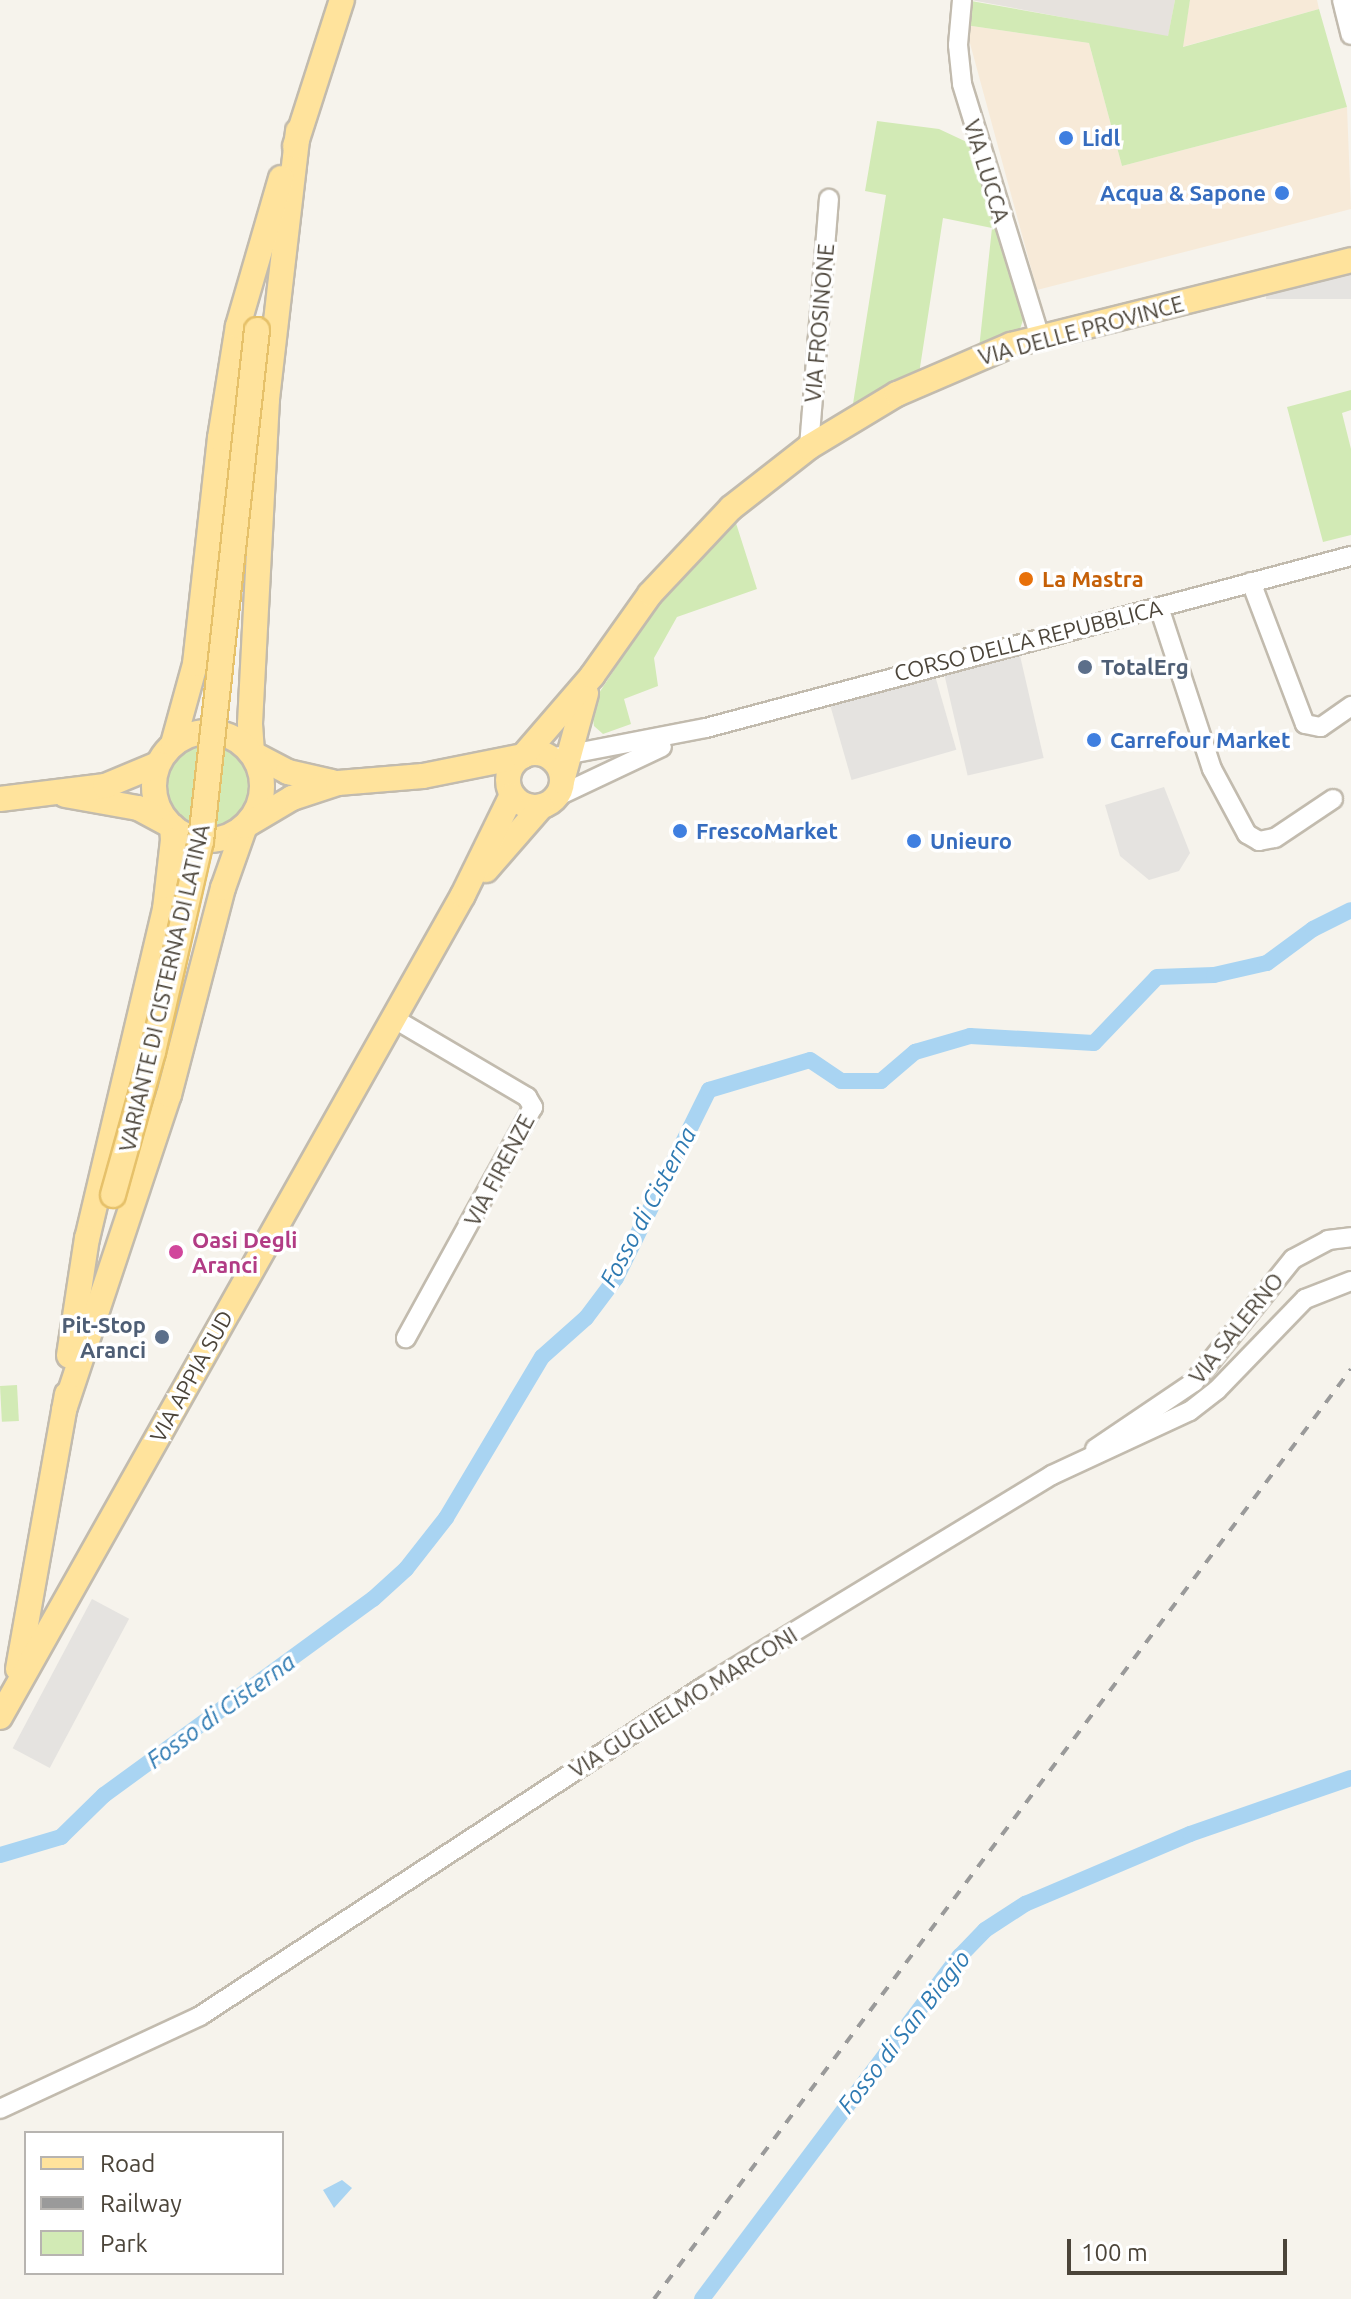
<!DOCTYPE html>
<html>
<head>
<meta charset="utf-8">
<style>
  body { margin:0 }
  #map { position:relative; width:1351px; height:2299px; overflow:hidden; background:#f6f3ec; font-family:Ubuntu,sans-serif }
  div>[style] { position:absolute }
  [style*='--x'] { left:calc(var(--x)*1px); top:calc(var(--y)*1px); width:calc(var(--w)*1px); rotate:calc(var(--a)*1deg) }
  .commercial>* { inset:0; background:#f7ead8 }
  .industrial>* { inset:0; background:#e6e2dd }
  .green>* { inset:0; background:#d2eab5; transform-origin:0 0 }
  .round { border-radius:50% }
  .parking>* { inset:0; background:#e5e3e0; transform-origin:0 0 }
  .water>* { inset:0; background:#a9d4f2 }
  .canal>* { height:16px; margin:-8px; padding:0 8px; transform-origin:8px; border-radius:8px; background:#a9d4f2 }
  .roads { filter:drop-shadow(2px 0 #c2bbae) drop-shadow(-2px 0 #c2bbae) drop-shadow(0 2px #c2bbae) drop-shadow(0 -2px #c2bbae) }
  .minor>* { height:18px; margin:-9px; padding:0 9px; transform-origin:9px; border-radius:9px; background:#fff }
  .major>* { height:24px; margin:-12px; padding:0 12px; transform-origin:12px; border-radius:12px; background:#ffe39c }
  .major>.ring { margin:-12px; padding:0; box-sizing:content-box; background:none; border:24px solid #ffe39c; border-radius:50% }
  .rail>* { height:4px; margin-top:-2px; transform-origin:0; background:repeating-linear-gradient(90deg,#9a9a9a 0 10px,transparent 0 20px) }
  .bridges { filter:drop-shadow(2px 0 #e6c16a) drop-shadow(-2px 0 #e6c16a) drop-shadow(0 2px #e6c16a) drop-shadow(0 -2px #e6c16a) }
  .major-bridge>* { height:24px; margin:-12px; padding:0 12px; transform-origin:12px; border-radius:12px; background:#ffe39c }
  .dots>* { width:22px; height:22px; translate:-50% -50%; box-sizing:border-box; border:4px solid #fff; border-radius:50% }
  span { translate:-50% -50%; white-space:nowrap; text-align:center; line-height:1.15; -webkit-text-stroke:7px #fff; paint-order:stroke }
  .shop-label { font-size:22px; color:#366cbe; font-weight:700 }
  .left { translate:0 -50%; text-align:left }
  .right { translate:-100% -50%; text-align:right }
  .street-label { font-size:22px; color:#4b4439 }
  .food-label { font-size:22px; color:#c56008; font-weight:700 }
  .service-label { font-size:22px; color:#4e5e75; font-weight:700 }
  .hotel-label { font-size:22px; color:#b23c85; font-weight:700 }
  .water-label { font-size:24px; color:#2e7ab2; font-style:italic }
  .legend { position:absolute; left:24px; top:2131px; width:260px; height:144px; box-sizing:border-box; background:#fff; border:2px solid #b7b4b0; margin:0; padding:10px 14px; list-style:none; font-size:24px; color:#4b4439 }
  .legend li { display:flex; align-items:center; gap:16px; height:40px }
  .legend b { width:40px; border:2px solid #b7b4b0 }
  .scale { position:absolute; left:1067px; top:2239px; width:220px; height:36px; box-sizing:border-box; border:4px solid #4b4439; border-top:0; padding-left:10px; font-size:24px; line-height:28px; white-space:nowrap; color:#4b4439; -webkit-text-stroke:6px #fff; paint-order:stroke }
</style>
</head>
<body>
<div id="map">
  <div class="commercial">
    <div style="clip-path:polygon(1190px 0,1317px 0,1319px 9px,1182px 47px)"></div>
    <div style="clip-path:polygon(965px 25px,1089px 43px,1122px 166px,1347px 107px,1351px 209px,1037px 290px)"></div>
  </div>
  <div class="industrial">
    <div style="clip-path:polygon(971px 0,1175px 0,1168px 37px)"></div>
  </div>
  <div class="green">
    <div style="clip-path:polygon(1175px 0,1190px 0,1183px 47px,1319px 9px,1347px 107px,1122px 166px,1089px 43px,965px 25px,971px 1px,1168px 36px)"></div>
    <div style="clip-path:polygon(877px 121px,939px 129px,971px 144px,1024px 317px,1019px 332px,979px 349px,992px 228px,943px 218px,919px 374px,852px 410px,886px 195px,865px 191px)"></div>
    <div style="clip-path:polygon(1351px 390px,1351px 410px,1342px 413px,1351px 449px,1351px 535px,1323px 542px,1287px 407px)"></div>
    <div style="clip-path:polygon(735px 520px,757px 589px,677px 617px,654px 658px,658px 686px,624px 699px,631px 724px,603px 734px,594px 726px,591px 705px,669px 587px)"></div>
    <div class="round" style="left:163px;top:739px;width:90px;height:90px"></div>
    <div style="left:17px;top:1385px;width:36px;height:17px;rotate:87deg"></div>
  </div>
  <div class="parking">
    <div style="left:1351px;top:273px;width:26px;height:85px;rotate:90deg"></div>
    <div style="left:1018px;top:647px;width:114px;height:78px;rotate:77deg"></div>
    <div style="left:934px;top:672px;width:81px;height:109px;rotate:74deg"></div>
    <div style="clip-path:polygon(1164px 787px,1190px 853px,1179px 871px,1149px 880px,1120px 856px,1105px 805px)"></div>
    <div style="left:92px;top:1599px;width:42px;height:169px;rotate:28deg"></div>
  </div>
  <div class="water">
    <div style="clip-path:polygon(342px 2180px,352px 2188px,334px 2208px,323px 2190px)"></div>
  </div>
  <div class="canal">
    <div style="--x:0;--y:1855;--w:64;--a:-16.4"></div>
    <div style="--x:61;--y:1837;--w:60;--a:-44.3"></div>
    <div style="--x:104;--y:1795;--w:333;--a:-36.1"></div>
    <div style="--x:373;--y:1599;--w:45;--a:-42.3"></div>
    <div style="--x:406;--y:1569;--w:65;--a:-51.9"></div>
    <div style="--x:446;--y:1518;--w:187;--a:-59.2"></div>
    <div style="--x:542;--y:1357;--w:59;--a:-41.6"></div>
    <div style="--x:586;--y:1318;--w:50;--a:-53.1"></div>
    <div style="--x:616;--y:1278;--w:210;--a:-63.7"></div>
    <div style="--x:709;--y:1090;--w:105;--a:-16.5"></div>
    <div style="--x:810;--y:1060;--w:37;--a:34"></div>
    <div style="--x:841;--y:1081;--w:40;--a:0"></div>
    <div style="--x:881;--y:1081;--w:45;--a:-40.5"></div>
    <div style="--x:915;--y:1052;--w:57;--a:-16.2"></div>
    <div style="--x:970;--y:1036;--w:124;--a:3.2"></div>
    <div style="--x:1094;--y:1043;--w:91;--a:-46.3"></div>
    <div style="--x:1157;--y:977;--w:57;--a:-2"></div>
    <div style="--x:1214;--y:975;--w:54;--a:-12.8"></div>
    <div style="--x:1267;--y:963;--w:57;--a:-36.5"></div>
    <div style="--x:1313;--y:929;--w:42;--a:-26.6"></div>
    <div style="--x:702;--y:2299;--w:429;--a:-53.1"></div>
    <div style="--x:960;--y:1956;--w:36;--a:-46"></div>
    <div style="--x:985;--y:1930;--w:48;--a:-33"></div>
    <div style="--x:1025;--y:1904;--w:179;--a:-23"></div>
    <div style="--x:1190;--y:1834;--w:170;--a:-19.2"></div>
  </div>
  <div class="roads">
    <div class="minor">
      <div style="--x:962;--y:0;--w:45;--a:95.1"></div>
      <div style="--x:958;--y:45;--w:39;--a:84"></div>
      <div style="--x:962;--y:84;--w:266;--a:72.9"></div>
      <div style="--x:1342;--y:0;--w:36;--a:76"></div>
      <div style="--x:809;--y:447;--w:249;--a:-85.4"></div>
      <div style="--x:1251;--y:582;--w:152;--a:69.2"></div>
      <div style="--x:1305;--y:724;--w:16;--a:11"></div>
      <div style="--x:1321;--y:727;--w:37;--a:-35"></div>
      <div style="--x:1159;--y:607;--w:170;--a:71.9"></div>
      <div style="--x:1212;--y:769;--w:74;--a:61.7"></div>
      <div style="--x:1247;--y:834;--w:14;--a:30"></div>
      <div style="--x:1259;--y:841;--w:16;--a:-11"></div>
      <div style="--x:1275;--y:838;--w:70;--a:-33.9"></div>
      <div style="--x:550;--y:758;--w:159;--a:-10.9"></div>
      <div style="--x:706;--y:728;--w:668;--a:-14.93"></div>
      <div style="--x:556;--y:797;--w:117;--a:-25.3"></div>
      <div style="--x:393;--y:1018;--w:156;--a:30.5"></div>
      <div style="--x:527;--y:1097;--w:12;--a:59"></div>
      <div style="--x:533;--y:1107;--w:264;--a:118.8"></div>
      <div style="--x:1095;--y:1449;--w:120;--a:-34.1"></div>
      <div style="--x:1194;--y:1382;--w:158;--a:-51.2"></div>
      <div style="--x:1293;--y:1259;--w:40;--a:-28"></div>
      <div style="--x:1328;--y:1240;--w:23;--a:-7"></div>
      <div style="--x:0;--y:2109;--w:221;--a:-24.9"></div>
      <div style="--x:200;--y:2016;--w:603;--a:-33.16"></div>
      <div style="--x:705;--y:1686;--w:406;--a:-31.3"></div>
      <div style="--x:1052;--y:1475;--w:152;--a:-24.9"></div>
      <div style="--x:1190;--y:1411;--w:34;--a:-38"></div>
      <div style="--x:1217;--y:1390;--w:127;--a:-46"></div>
      <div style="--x:1305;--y:1299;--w:49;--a:-21.4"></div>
    </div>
    <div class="major">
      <div style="--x:298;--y:131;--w:270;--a:96.6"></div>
      <div style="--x:267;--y:399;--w:325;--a:93"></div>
      <div style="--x:250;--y:724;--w:29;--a:86"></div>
      <div style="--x:252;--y:753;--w:41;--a:27.8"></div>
      <div style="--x:288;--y:772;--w:45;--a:12.8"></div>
      <div style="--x:295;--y:146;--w:153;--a:-72.2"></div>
      <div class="ring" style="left:154px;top:732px;width:84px;height:84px"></div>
      <div style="--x:173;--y:744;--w:83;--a:-74.6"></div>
      <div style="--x:195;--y:664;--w:227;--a:-83.7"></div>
      <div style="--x:220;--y:438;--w:113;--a:-80.9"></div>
      <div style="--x:238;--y:326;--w:154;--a:-73.8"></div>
      <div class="ring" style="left:508px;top:753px;width:30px;height:30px"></div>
      <div style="--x:562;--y:781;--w:91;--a:-74.7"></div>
      <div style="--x:65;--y:795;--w:74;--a:10.1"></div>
      <div style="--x:138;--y:808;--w:38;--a:28"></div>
      <div style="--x:172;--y:826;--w:14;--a:86"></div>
      <div style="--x:173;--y:840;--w:69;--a:96.6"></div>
      <div style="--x:165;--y:909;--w:338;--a:103.3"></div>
      <div style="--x:87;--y:1238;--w:119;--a:98.7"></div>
      <div style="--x:0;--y:799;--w:106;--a:-7.1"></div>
      <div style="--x:105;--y:786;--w:57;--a:-22.5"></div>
      <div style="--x:486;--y:870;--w:84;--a:-48.9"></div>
      <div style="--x:64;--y:1410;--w:332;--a:-71.6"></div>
      <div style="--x:169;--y:1095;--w:214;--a:-75.4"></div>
      <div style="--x:223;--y:888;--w:66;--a:-70.5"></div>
      <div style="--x:245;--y:826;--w:55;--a:-30.8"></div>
      <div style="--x:292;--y:798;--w:48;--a:-18.1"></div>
      <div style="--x:338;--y:783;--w:85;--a:-4.7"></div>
      <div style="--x:423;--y:776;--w:102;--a:-11.3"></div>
      <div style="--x:523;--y:756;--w:106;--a:-49.2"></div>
      <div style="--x:592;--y:676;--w:100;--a:-54.7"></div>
      <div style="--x:650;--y:594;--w:118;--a:-46.7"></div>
      <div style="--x:731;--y:508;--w:99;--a:-38"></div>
      <div style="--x:809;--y:447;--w:103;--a:-31.1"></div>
      <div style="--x:897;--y:394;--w:124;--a:-23.3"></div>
      <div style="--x:1011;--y:345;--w:350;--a:-14"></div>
      <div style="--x:18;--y:1669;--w:279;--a:-79.9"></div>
      <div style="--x:0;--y:1717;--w:943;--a:-60.61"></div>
      <div style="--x:463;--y:895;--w:111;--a:-63.9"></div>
    </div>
  </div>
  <div class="rail">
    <div style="--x:654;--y:2299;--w:1162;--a:-53.15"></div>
  </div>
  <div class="bridges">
    <div class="major-bridge">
      <div style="--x:113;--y:1195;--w:148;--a:-74.4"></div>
      <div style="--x:153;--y:1052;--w:216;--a:-77.2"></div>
      <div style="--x:201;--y:841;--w:514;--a:-83.75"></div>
    </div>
  </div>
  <div class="dots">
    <div style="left:1066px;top:138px;background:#3f7fe0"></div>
    <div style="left:1282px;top:193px;background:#3f7fe0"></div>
    <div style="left:1026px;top:579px;background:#e8710a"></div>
    <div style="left:1085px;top:667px;background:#5c6f8a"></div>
    <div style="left:1094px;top:740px;background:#3f7fe0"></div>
    <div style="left:680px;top:831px;background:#3f7fe0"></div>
    <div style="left:914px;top:841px;background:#3f7fe0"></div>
    <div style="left:176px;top:1252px;background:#d1479c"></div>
    <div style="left:162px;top:1337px;background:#5c6f8a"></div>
  </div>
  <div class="shop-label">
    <span class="left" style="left:1082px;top:138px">Lidl</span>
    <span class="right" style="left:1266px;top:193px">Acqua &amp; Sapone</span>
    <span class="left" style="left:1110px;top:740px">Carrefour Market</span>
    <span class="left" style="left:696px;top:831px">FrescoMarket</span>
    <span class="left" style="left:930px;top:841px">Unieuro</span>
  </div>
  <div class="street-label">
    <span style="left:987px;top:171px;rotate:73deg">VIA LUCCA</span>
    <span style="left:819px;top:323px;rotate:-85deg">VIA FROSINONE</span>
    <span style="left:1081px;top:330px;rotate:-15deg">VIA DELLE PROVINCE</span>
    <span style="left:1028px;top:640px;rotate:-14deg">CORSO DELLA REPUBBLICA</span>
    <span style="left:164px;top:988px;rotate:-77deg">VARIANTE DI CISTERNA DI LATINA</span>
    <span style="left:499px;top:1170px;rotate:-62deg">VIA FIRENZE</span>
    <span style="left:1236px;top:1328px;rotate:-51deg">VIA SALERNO</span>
    <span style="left:191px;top:1376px;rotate:-61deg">VIA APPIA SUD</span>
    <span style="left:683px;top:1702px;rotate:-32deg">VIA GUGLIELMO MARCONI</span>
  </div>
  <div class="food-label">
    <span class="left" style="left:1042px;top:579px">La Mastra</span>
  </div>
  <div class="service-label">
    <span class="left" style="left:1101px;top:667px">TotalErg</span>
    <span class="right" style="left:146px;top:1337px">Pit-Stop<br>Aranci</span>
  </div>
  <div class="hotel-label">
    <span class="left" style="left:192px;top:1252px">Oasi Degli<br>Aranci</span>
  </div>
  <div class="water-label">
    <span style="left:648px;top:1207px;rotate:-62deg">Fosso di Cisterna</span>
    <span style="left:221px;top:1711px;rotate:-36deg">Fosso di Cisterna</span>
    <span style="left:904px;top:2032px;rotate:-52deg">Fosso di San Biagio</span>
  </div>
  <ul class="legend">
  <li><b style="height:10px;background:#ffe39c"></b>Road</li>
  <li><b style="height:10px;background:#9a9a9a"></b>Railway</li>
  <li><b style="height:22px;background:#d2eab5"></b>Park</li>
  </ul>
  <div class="scale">100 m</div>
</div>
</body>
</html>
